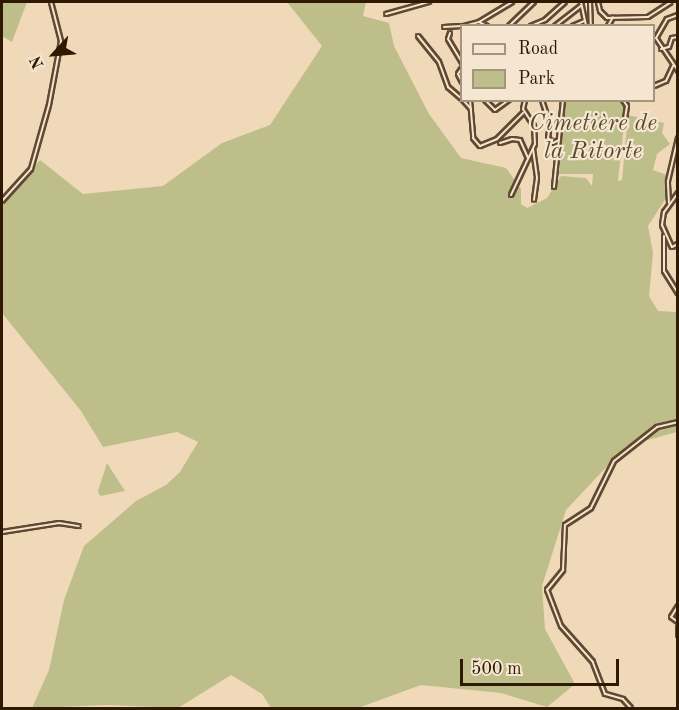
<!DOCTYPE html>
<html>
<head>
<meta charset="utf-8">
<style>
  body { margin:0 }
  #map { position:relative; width:679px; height:710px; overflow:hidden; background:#f0d9b8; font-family:"Old Standard TT",serif }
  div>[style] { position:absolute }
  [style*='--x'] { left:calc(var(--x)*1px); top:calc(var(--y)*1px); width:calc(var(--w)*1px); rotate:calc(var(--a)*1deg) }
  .green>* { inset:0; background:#bebe8b }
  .roads { filter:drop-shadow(2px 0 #604930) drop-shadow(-2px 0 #604930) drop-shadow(0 2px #604930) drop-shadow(0 -2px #604930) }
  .street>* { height:2px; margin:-1px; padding:0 1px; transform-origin:1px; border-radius:1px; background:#f5e6d1 }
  span { translate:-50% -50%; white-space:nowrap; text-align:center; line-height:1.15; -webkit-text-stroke:4.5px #f5e6d1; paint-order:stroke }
  .park-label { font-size:24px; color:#5b4b2b; font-style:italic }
  .frame { position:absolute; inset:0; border:3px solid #301902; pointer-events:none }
  .legend { position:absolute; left:460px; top:24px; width:195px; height:78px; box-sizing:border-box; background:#f5e6d1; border:2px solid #a6947e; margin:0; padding:8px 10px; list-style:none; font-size:18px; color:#301902 }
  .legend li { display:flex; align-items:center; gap:12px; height:30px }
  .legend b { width:30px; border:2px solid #a6947e }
  .north { position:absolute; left:24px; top:24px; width:60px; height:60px; -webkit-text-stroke:4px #f5e6d1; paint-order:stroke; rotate:244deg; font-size:16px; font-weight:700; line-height:24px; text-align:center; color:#301902 }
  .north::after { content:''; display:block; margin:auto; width:21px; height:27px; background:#301902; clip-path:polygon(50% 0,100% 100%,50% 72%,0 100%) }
  .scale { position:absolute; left:460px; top:659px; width:159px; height:27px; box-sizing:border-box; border:3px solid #301902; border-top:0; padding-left:8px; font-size:18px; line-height:21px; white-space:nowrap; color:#301902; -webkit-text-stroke:4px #f5e6d1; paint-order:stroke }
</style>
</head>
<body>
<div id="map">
  <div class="green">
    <div style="clip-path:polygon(2px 2px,27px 2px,12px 42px,2px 36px)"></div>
    <div style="clip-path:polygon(287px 2px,366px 2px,363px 16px,389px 23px,394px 46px,429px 114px,461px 158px,506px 168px,521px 189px,521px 204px,527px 208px,547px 198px,561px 176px,586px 178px,592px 186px,593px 174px,559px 174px,565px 101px,623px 101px,626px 106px,618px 181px,622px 180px,628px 115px,664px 123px,662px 133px,670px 144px,657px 154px,653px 170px,667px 175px,666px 198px,648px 226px,653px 253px,649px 296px,658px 311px,677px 312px,677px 432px,626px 446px,566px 510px,542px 586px,545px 629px,575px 684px,547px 707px,501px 693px,421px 685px,358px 708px,271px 708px,262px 694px,231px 675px,178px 708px,106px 705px,32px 708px,49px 670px,64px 600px,84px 546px,136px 501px,166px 485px,180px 472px,198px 442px,177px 432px,103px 447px,81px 411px,2px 313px,2px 203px,40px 160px,83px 194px,163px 186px,222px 143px,270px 125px,322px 46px)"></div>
    <div style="clip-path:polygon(107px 463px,125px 491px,100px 496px,98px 491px)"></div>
  </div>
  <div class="roads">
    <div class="street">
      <div style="--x:581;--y:2;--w:25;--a:78"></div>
      <div style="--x:590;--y:2;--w:24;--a:88"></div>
      <div style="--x:598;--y:2;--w:9;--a:77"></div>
      <div style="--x:600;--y:11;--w:10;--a:45"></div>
      <div style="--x:607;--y:18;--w:41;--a:-1.4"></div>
      <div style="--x:648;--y:17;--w:27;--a:-33"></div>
      <div style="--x:386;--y:14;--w:45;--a:-15.6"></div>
      <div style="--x:678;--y:15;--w:12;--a:160"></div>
      <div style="--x:667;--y:19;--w:22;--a:120"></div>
      <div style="--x:656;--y:38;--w:40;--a:56"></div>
      <div style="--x:479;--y:22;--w:39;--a:-31"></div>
      <div style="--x:464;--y:26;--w:16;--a:-15"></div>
      <div style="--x:479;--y:22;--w:9;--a:27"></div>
      <div style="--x:509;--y:26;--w:35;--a:-44"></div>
      <div style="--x:531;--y:26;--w:15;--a:-23"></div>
      <div style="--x:545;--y:20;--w:27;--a:-42"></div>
      <div style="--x:555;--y:26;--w:33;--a:-38"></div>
      <div style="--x:573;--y:26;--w:12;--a:-24"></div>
      <div style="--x:608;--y:26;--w:10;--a:-61"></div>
      <div style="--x:444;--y:27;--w:18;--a:-3"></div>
      <div style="--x:450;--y:33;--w:6;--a:108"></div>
      <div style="--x:448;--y:39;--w:27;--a:59"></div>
      <div style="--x:418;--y:36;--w:33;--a:51"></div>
      <div style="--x:439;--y:62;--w:27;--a:70"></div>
      <div style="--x:448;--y:87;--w:18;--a:41"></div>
      <div style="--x:661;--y:49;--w:8;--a:-14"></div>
      <div style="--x:669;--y:47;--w:9;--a:-72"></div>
      <div style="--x:672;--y:38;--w:6;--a:-9"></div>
      <div style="--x:462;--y:68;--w:7;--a:124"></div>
      <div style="--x:458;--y:74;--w:9;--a:63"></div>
      <div style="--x:654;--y:86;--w:13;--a:-23"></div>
      <div style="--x:666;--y:81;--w:17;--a:-65"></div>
      <div style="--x:463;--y:100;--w:12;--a:48"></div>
      <div style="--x:470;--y:100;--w:38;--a:85"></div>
      <div style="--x:473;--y:138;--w:11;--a:49"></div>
      <div style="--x:480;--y:146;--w:18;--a:-22"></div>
      <div style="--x:497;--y:139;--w:37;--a:-45"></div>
      <div style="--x:485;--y:100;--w:14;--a:45"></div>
      <div style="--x:495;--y:110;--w:17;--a:-36"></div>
      <div style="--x:542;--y:100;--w:25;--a:72"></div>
      <div style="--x:550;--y:124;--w:14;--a:98"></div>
      <div style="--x:548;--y:138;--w:7;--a:45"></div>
      <div style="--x:553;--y:143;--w:7;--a:-27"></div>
      <div style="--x:623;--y:100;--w:7;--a:56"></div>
      <div style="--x:627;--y:106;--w:13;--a:99"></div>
      <div style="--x:500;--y:143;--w:13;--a:-18"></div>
      <div style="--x:512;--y:139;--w:8;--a:7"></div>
      <div style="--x:520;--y:140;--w:20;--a:66"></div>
      <div style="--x:533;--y:149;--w:29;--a:82"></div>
      <div style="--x:537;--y:178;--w:22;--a:98"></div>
      <div style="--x:554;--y:187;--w:87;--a:-84.1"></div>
      <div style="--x:678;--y:193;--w:24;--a:126"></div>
      <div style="--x:664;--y:212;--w:13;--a:99"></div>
      <div style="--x:662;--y:225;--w:24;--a:66"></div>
      <div style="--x:672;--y:247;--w:7;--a:-27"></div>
      <div style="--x:511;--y:195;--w:56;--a:-64.8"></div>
      <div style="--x:535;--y:144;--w:18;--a:-93"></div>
      <div style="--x:534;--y:126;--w:20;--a:-123"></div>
      <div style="--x:523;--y:109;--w:9;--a:-77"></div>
      <div style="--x:2;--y:201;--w:43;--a:-47.8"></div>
      <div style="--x:31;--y:169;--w:66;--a:-74.3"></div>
      <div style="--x:49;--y:105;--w:65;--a:-79.4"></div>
      <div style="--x:61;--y:41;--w:40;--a:-104.4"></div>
      <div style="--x:669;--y:203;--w:22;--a:-93"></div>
      <div style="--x:668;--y:181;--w:44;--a:-76.9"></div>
      <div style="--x:664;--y:236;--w:35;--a:90"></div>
      <div style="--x:664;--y:271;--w:26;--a:58"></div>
      <div style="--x:2;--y:532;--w:58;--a:-9"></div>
      <div style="--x:59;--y:523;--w:20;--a:9"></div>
      <div style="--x:678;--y:606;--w:13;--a:122"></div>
      <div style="--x:671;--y:617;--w:9;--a:36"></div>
      <div style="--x:678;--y:628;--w:7;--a:90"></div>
      <div style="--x:631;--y:708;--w:12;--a:-132"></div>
      <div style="--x:623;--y:699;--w:19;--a:-164"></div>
      <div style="--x:605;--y:694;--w:34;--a:-111"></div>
      <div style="--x:593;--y:662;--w:48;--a:-131.6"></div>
      <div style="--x:561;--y:626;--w:39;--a:-111"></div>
      <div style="--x:547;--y:590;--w:26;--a:-51"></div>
      <div style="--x:563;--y:570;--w:45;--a:-87.5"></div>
      <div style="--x:565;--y:525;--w:31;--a:-33"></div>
      <div style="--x:591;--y:508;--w:52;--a:-63.9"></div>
      <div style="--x:614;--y:461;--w:55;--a:-38.3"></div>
      <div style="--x:657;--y:427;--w:22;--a:-13"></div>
    </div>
  </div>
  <div class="park-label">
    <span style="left:593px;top:139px">Cimetière de<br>la Ritorte</span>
  </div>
  <div class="frame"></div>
  <ul class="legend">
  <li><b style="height:8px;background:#f5e6d1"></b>Road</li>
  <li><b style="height:16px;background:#bebe8b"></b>Park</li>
  </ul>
  <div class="north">N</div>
  <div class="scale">500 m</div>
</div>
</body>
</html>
